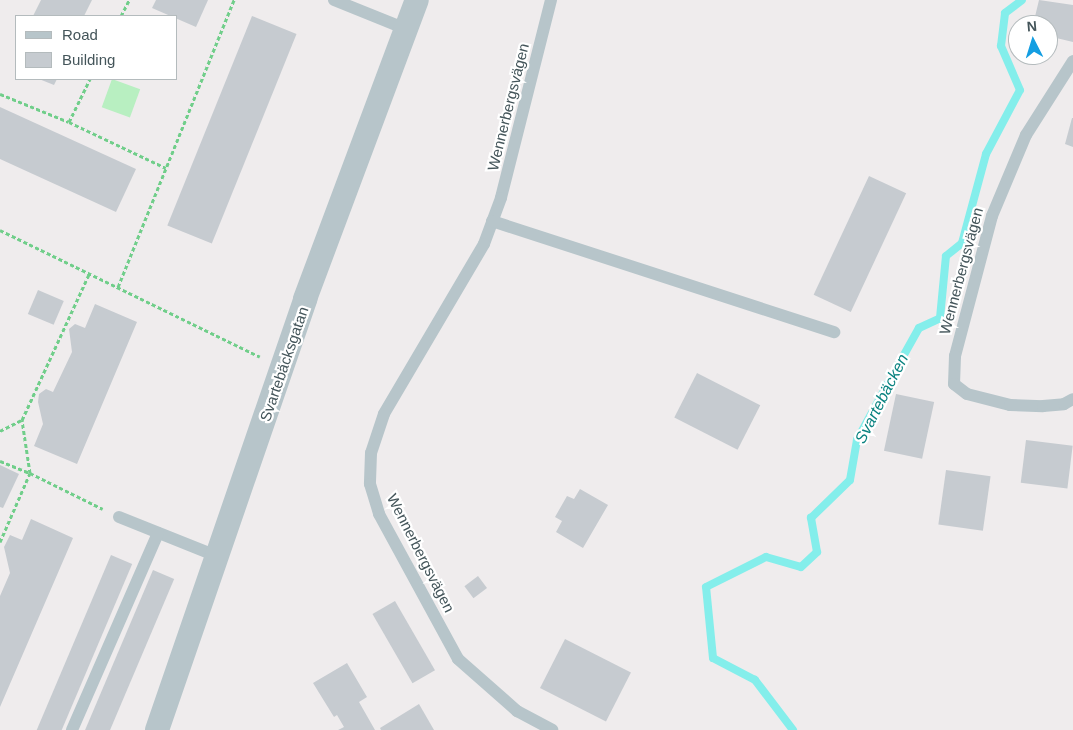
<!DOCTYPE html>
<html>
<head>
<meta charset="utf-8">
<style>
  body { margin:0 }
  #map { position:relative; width:1073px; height:730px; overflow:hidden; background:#efeced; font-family:Helvetica,sans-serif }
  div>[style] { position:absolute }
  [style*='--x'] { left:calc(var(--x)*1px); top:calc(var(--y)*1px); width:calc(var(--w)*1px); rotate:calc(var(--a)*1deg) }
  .green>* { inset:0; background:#b8efc1; transform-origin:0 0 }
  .stream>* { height:8px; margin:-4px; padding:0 4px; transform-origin:4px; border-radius:4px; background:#84eeeb }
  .building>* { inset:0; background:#c6cbd0; transform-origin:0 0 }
  .path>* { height:3px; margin-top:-1.5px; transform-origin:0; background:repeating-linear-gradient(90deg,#70ce8a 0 4px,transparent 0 6.5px) }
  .service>* { height:12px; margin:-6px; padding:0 6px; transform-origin:6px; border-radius:6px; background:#b7c5ca }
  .minor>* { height:24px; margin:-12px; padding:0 12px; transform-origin:12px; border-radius:12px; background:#b7c5ca }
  span { translate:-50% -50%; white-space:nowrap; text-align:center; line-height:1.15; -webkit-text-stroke:4.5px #fff; paint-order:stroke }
  .street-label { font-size:15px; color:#44555a }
  .water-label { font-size:16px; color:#0a8380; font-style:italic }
  .legend { position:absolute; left:15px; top:15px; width:162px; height:65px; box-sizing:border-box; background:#fff; border:1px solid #b4bbbd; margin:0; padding:6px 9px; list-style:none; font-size:15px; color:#44555a }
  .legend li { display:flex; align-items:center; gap:10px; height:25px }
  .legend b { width:25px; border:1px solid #b4bbbd }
  .north { position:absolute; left:1008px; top:15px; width:50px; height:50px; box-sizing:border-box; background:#fff; border:1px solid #b4bbbd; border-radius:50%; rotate:355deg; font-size:14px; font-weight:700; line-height:20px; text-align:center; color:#44555a }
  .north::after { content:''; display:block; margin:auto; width:18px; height:22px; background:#149ee2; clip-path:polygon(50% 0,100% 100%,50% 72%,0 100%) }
</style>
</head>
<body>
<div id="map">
  <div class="green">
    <div style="left:112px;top:79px;width:30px;height:30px;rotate:20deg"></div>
  </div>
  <div class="stream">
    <div style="--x:793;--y:730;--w:63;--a:-127.2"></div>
    <div style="--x:755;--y:680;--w:47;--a:-152.4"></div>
    <div style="--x:713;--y:658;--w:71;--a:-95.6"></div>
    <div style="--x:706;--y:587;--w:67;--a:-26.6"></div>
    <div style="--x:766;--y:557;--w:36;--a:16"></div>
    <div style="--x:801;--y:567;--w:22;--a:-43"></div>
    <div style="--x:817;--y:552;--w:35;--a:-100"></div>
    <div style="--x:811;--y:518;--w:54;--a:-44.3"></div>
    <div style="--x:850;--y:480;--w:41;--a:-80.1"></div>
    <div style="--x:857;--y:440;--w:71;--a:-61.3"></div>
    <div style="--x:891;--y:378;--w:57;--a:-60.8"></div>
    <div style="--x:919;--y:328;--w:23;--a:-25"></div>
    <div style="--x:940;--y:318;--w:62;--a:-84.5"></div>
    <div style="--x:946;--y:256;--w:21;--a:-39"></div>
    <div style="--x:962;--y:243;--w:92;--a:-74.9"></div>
    <div style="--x:986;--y:154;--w:72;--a:-62"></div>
    <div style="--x:1020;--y:90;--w:48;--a:-113.4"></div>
    <div style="--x:1001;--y:46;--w:33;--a:-83"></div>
    <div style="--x:1005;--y:13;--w:21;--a:-37"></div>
  </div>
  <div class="building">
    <div style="clip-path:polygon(41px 0,92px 0,84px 16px,33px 16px)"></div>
    <div style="clip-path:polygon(156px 0,208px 0,196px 27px,152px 8px)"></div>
    <div style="clip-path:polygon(1039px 0,1073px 5px,1073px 42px,1048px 36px,1048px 25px,1033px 25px)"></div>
    <div style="left:252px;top:16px;width:48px;height:226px;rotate:22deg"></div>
    <div style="clip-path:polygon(39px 79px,57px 79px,54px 85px)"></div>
    <div style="clip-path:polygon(0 107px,136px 169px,116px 212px,0 159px)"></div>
    <div style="clip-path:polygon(1072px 118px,1073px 118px,1073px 147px,1065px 144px)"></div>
    <div style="left:869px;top:176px;width:41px;height:131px;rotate:25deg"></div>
    <div style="left:38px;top:290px;width:28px;height:26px;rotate:23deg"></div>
    <div style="clip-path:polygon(95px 304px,137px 322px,77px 464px,34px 446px,43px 424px,38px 402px,39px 394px,46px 389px,53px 392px,72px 352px,69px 329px,75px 324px,85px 328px)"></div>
    <div style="left:697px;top:373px;width:71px;height:50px;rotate:27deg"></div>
    <div style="left:896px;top:394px;width:39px;height:58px;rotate:12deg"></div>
    <div style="left:1026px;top:440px;width:47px;height:43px;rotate:7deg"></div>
    <div style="clip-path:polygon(0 465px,19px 474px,3px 508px,0 507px)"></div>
    <div style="left:946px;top:470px;width:45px;height:55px;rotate:8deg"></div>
    <div style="clip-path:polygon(580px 489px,608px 505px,583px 548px,556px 532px,562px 521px,555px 517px,567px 496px,574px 499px)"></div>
    <div style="clip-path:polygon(31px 519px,73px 538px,0 707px,0 596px,10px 573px,4px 547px,10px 535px,22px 540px)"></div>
    <div style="left:111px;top:555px;width:23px;height:191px;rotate:23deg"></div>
    <div style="left:153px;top:570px;width:23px;height:174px;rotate:23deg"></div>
    <div style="left:478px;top:576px;width:15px;height:17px;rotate:53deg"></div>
    <div style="left:395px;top:601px;width:80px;height:26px;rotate:60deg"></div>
    <div style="left:565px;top:639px;width:74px;height:55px;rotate:27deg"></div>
    <div style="clip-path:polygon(347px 663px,367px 697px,359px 702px,375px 730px,338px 730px,344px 727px,337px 715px,334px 717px,313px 683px)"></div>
    <div style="clip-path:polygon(419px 704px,434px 730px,381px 730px,380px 728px)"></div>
  </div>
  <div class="path">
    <div style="--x:121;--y:16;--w:18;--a:-63"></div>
    <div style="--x:0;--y:94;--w:74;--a:22.1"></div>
    <div style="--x:69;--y:122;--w:107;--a:25.4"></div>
    <div style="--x:69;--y:122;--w:48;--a:-64"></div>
    <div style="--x:0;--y:230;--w:289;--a:26"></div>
    <div style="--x:118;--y:287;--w:310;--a:-68"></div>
    <div style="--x:0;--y:431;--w:25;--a:-27"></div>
    <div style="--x:0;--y:461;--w:32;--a:22"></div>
    <div style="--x:30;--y:473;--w:54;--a:-98.6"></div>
    <div style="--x:22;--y:420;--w:161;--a:-65.3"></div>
    <div style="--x:0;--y:542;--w:75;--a:-66.5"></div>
    <div style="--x:30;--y:473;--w:81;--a:26.3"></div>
  </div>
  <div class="service">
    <div style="--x:334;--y:0;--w:78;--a:21.9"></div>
    <div style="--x:551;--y:0;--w:204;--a:104.2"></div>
    <div style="--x:501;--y:198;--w:49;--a:110.3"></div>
    <div style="--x:484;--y:244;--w:197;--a:120.5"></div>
    <div style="--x:384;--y:414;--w:41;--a:108.4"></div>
    <div style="--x:371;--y:453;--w:31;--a:92"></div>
    <div style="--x:370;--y:484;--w:31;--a:73"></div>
    <div style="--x:379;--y:514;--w:165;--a:61.4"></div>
    <div style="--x:458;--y:659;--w:79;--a:41.4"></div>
    <div style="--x:517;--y:711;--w:40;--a:28"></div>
    <div style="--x:1073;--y:61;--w:88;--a:122.4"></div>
    <div style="--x:1026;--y:135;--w:88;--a:112.8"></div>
    <div style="--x:992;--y:216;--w:145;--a:104.8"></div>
    <div style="--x:955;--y:356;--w:28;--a:92"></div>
    <div style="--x:954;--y:384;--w:16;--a:38"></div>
    <div style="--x:967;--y:394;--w:44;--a:14.3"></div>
    <div style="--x:1010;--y:405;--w:33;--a:2"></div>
    <div style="--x:1043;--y:406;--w:21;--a:-5"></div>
    <div style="--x:1064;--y:404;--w:10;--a:-29"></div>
    <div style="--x:492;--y:221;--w:360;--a:18"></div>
    <div style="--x:119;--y:517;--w:108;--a:21.8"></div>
    <div style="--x:72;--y:730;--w:215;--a:-66.4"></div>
  </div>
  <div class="minor">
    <div style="--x:157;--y:730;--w:456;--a:-71"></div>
    <div style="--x:305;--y:299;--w:319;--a:-69.5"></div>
  </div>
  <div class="street-label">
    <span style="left:508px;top:107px;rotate:-76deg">Wennerbergsvägen</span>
    <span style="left:961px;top:271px;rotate:-75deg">Wennerbergsvägen</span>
    <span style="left:284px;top:364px;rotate:-71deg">Svartebäcksgatan</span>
    <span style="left:421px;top:553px;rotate:63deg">Wennerbergsvägen</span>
  </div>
  <div class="water-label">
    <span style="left:882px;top:399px;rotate:-63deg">Svartebäcken</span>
  </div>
  <ul class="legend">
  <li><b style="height:6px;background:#b7c5ca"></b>Road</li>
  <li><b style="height:14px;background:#c6cbd0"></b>Building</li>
  </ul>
  <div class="north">N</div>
</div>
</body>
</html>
